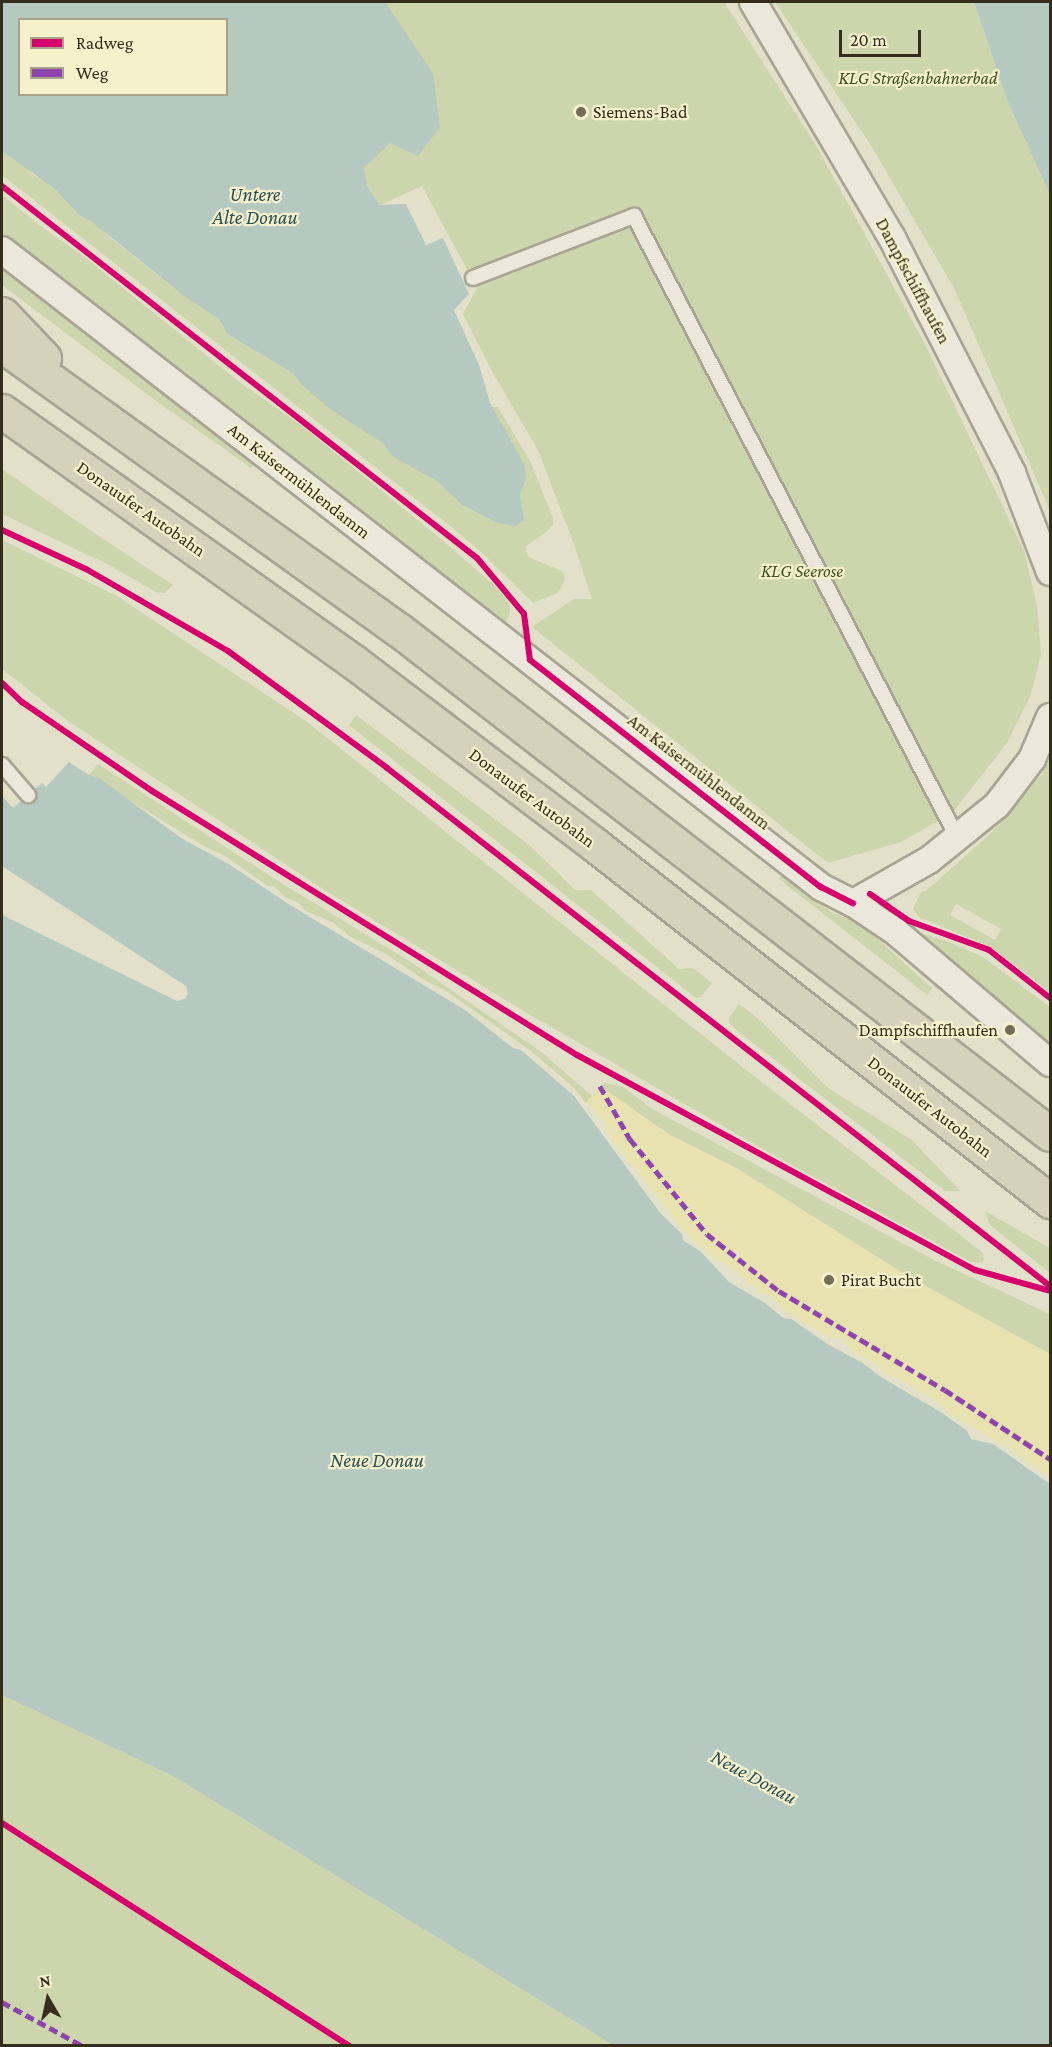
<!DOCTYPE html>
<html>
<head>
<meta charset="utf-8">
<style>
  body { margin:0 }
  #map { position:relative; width:1052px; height:2047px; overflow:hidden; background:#e3e0c9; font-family:"Crimson Pro",serif }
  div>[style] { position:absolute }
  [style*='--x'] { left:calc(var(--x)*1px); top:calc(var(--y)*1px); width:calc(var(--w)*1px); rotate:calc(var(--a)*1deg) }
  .green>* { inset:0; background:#ccd5ab }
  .sand>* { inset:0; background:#e7e2af }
  .water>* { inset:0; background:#b5c9c0 }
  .roads { filter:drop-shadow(2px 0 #a8a493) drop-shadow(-2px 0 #a8a493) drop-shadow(0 2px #a8a493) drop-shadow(0 -2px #a8a493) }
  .lane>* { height:14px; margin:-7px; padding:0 7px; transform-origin:7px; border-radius:7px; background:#ebe8db }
  .street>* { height:26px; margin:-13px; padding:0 13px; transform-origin:13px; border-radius:13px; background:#ebe8db }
  .highway>* { height:33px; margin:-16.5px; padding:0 16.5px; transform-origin:16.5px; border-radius:16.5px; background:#d6d1ba }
  .quiet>* { height:4.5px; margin-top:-2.25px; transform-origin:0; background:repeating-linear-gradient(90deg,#8e44ad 0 9px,transparent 0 13.5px) }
  .cycleway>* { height:6px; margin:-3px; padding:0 3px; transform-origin:3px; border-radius:3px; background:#d6006c }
  .dots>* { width:16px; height:16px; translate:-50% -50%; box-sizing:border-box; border:3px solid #f5f1cd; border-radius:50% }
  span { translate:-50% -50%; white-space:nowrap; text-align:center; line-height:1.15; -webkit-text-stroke:4.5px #f5f1cd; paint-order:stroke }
  .park-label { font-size:18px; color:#3d5222; font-style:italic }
  .poi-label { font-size:18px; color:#352d1b }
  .left { translate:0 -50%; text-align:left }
  .right { translate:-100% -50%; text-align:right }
  .street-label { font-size:18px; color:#352d1b }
  .water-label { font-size:20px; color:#2a5055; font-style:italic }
  .frame { position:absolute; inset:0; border:3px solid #352d1b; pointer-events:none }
  .legend { position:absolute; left:18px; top:18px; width:210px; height:78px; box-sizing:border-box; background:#f5f1cd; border:2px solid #a8a386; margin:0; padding:8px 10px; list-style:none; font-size:18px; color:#352d1b }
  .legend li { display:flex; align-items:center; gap:12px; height:30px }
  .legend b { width:30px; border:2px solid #a8a386 }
  .north { position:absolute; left:18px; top:1969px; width:60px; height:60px; -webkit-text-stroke:4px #f5f1cd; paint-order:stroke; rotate:351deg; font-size:16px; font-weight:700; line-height:24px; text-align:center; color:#352d1b }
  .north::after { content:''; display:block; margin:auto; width:21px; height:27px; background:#352d1b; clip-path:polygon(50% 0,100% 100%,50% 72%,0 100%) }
  .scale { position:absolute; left:839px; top:30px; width:82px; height:27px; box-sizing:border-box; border:3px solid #352d1b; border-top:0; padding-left:8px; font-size:18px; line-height:21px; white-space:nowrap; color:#352d1b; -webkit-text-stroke:4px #f5f1cd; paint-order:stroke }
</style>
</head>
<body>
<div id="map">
  <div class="green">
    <div style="clip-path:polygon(384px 2px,724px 2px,817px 147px,925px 344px,1024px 551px,1037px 605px,1041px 655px,1030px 697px,1007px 743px,952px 813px,901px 842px,828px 863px,532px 627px,574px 599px,592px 599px,575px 547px,538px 450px,493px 373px,463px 314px,477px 288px,422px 186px,380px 205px,367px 186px,364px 168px,390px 142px)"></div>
    <div style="clip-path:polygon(775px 2px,974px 2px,1008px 102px,1050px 195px,1050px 511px,955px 290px,872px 147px)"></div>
    <div style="clip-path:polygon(2px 151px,25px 165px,33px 175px,65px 191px,109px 237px,184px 296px,219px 319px,226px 332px,232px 337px,293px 373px,384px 444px,397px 447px,492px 407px,498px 407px,531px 463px,553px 518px,553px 525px,546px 532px,525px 547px,528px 557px,562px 571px,565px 578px,559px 592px,533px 603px,479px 550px,449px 525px,2px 175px)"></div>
    <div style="clip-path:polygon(2px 195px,43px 228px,82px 255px,238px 381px,302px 426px,442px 540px,495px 586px,505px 598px,510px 605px,510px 613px,505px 626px,394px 541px,187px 374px,2px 233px)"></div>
    <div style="clip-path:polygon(2px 266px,255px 462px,251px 468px,148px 395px,2px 285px)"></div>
    <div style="clip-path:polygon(2px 469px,91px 531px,173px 585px,165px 593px,156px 592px,109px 565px,2px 514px)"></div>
    <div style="clip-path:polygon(2px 540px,117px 596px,307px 722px,745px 1069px,982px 1252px,984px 1260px,981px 1263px,971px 1262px,775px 1156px,527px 1013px,323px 889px,68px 721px,2px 669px)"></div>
    <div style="clip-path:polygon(356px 715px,528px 844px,575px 890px,591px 890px,679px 969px,693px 968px,712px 983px,701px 997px,696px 998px,349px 725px)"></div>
    <div style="clip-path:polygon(evenodd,1050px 754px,1050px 992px,991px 947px,919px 917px,913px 909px,921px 892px,927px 890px,989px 835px,1043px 773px,1050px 754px,956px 904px,1001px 929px,995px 940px,950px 915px,956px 904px)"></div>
    <div style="clip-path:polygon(98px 764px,278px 881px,409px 961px,540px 1051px,592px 1096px,586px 1103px,574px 1088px,531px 1051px,445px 990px,426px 981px,384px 953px,349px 936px,334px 923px,306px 911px,298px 902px,286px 898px,274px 886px,268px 886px,225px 856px,202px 845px,89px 775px)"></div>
    <div style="clip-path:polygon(781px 875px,831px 912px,860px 923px,932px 988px,927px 995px,779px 879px)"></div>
    <div style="clip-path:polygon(914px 931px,949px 942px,983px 957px,1050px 1007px,1050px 1044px,937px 954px)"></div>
    <div style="clip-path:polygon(739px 1004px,760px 1020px,828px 1088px,912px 1140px,960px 1191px,945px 1191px,740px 1033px,730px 1024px,729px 1018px)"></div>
    <div style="clip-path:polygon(605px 1083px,623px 1087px,654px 1110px,932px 1259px,1050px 1314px,1050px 1354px,909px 1277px,738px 1169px,670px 1135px,600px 1087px)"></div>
    <div style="clip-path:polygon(985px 1211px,1050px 1248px,1050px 1273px,990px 1225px)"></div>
    <div style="clip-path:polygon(2px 1695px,173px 1776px,613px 2045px,2px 2045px)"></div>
  </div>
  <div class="sand">
    <div style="clip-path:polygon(600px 1086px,670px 1135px,738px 1169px,909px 1277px,1050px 1354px,1050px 1478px,1008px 1448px,953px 1416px,939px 1403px,899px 1379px,888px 1375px,868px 1359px,853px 1352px,842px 1340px,837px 1337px,832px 1339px,785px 1311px,772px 1297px,759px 1292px,725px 1264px,715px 1260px,682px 1229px,609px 1135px,604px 1122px,586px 1103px)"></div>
  </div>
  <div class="water">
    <div style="clip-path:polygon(evenodd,2px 2px,385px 2px,433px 73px,440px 127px,418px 156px,390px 143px,364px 168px,367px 186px,380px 205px,406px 204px,426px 245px,443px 238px,469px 294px,454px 310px,479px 365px,490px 403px,525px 466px,526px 478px,520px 494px,524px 520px,516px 526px,497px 523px,461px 504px,437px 481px,392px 456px,384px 444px,329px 408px,302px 385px,293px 373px,232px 337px,226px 332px,219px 319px,184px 296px,92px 222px,78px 214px,55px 189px,2px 151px,2px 2px,20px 20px,226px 20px,226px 94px,20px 94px,20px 20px)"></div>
    <div style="clip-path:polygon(974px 2px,1050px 2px,1050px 195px,1008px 102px)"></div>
    <div style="clip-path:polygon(69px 762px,89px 775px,99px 778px,181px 838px,227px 863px,290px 905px,465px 1010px,513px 1048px,521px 1050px,574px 1096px,661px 1214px,682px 1234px,683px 1240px,701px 1252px,729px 1282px,765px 1303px,783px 1318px,791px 1319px,829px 1345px,861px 1362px,881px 1377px,942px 1413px,967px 1431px,971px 1439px,993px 1444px,1050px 1484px,1050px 2045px,613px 2045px,173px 1776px,2px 1695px,2px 915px,177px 1001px,185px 999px,188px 994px,186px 986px,2px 866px,2px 796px,13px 808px,42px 783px,46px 787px)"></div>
  </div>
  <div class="roads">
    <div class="lane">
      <div style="--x:473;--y:278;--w:173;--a:-21.1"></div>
      <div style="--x:634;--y:216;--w:702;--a:62.52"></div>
      <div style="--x:2;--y:765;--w:40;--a:49"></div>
    </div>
    <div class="street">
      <div style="--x:753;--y:2;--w:274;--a:59.5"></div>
      <div style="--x:892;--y:238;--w:264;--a:62.9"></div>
      <div style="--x:1012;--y:473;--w:106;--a:69"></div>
      <div style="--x:2;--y:250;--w:1038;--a:37.87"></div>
      <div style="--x:821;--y:887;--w:36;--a:27"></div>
      <div style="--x:853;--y:903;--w:52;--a:34"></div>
      <div style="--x:896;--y:932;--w:202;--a:40.4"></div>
      <div style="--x:853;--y:903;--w:87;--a:-29.5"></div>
      <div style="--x:929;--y:860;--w:87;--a:-39"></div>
      <div style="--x:997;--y:805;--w:58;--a:-52.7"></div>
      <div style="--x:1032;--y:759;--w:46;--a:-66.8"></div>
    </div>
    <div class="highway">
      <div style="--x:2;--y:314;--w:61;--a:46.3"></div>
      <div style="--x:2;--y:345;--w:489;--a:35.7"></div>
      <div style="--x:399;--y:630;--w:823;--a:37.75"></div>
      <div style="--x:2;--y:411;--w:432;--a:35.5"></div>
      <div style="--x:354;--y:662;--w:303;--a:37.2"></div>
      <div style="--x:595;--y:845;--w:578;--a:38.04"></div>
    </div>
  </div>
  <div class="quiet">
    <div style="--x:600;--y:1086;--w:61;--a:60.5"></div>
    <div style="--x:630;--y:1139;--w:122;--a:51"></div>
    <div style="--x:707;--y:1234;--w:92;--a:38.4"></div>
    <div style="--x:779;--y:1291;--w:193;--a:30.8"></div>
    <div style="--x:945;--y:1390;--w:126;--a:33.3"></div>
    <div style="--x:2;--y:2002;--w:92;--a:28.5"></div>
  </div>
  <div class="cycleway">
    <div style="--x:2;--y:186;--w:603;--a:38.07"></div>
    <div style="--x:477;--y:558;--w:73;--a:50"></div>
    <div style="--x:524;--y:614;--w:46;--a:82.6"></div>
    <div style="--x:530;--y:660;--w:369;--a:38"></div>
    <div style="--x:821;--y:887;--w:36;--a:27"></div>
    <div style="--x:2;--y:530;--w:93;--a:24.9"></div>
    <div style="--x:86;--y:569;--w:164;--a:30"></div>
    <div style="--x:228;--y:651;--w:197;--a:36.3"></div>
    <div style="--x:387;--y:768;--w:841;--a:38"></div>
    <div style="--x:2;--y:683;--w:28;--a:44"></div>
    <div style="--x:22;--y:702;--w:158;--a:34.4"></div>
    <div style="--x:152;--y:791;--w:500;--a:31.85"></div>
    <div style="--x:577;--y:1055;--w:452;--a:28.4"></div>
    <div style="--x:975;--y:1270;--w:78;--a:15.6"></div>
    <div style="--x:870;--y:894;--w:47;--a:34.7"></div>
    <div style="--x:909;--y:921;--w:85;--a:19.9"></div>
    <div style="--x:989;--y:950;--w:78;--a:38.2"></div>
    <div style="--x:2;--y:1823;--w:413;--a:32.7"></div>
  </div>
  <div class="dots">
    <div style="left:581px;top:112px;background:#726c58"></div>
    <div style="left:1010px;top:1030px;background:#726c58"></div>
    <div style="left:829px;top:1280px;background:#726c58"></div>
  </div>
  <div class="park-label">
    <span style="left:918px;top:78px">KLG Straßenbahnerbad</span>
    <span style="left:802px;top:571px">KLG Seerose</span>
  </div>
  <div class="poi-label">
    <span class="left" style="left:593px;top:112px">Siemens-Bad</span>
    <span class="right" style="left:998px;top:1030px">Dampfschiffhaufen</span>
    <span class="left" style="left:841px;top:1280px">Pirat Bucht</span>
  </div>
  <div class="street-label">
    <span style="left:913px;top:281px;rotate:62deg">Dampfschiffhaufen</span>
    <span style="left:299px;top:481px;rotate:38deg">Am Kaisermühlendamm</span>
    <span style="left:141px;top:509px;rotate:35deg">Donauufer Autobahn</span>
    <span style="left:699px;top:772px;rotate:38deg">Am Kaisermühlendamm</span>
    <span style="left:532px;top:798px;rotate:37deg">Donauufer Autobahn</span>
    <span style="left:930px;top:1107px;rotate:38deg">Donauufer Autobahn</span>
  </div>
  <div class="water-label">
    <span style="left:255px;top:206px">Untere<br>Alte Donau</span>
    <span style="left:377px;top:1460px">Neue Donau</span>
    <span style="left:754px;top:1777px;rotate:28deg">Neue Donau</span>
  </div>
  <div class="frame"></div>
  <ul class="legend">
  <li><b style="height:8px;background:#d6006c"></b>Radweg</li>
  <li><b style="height:8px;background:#8e44ad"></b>Weg</li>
  </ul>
  <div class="north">N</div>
  <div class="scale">20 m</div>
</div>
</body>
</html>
